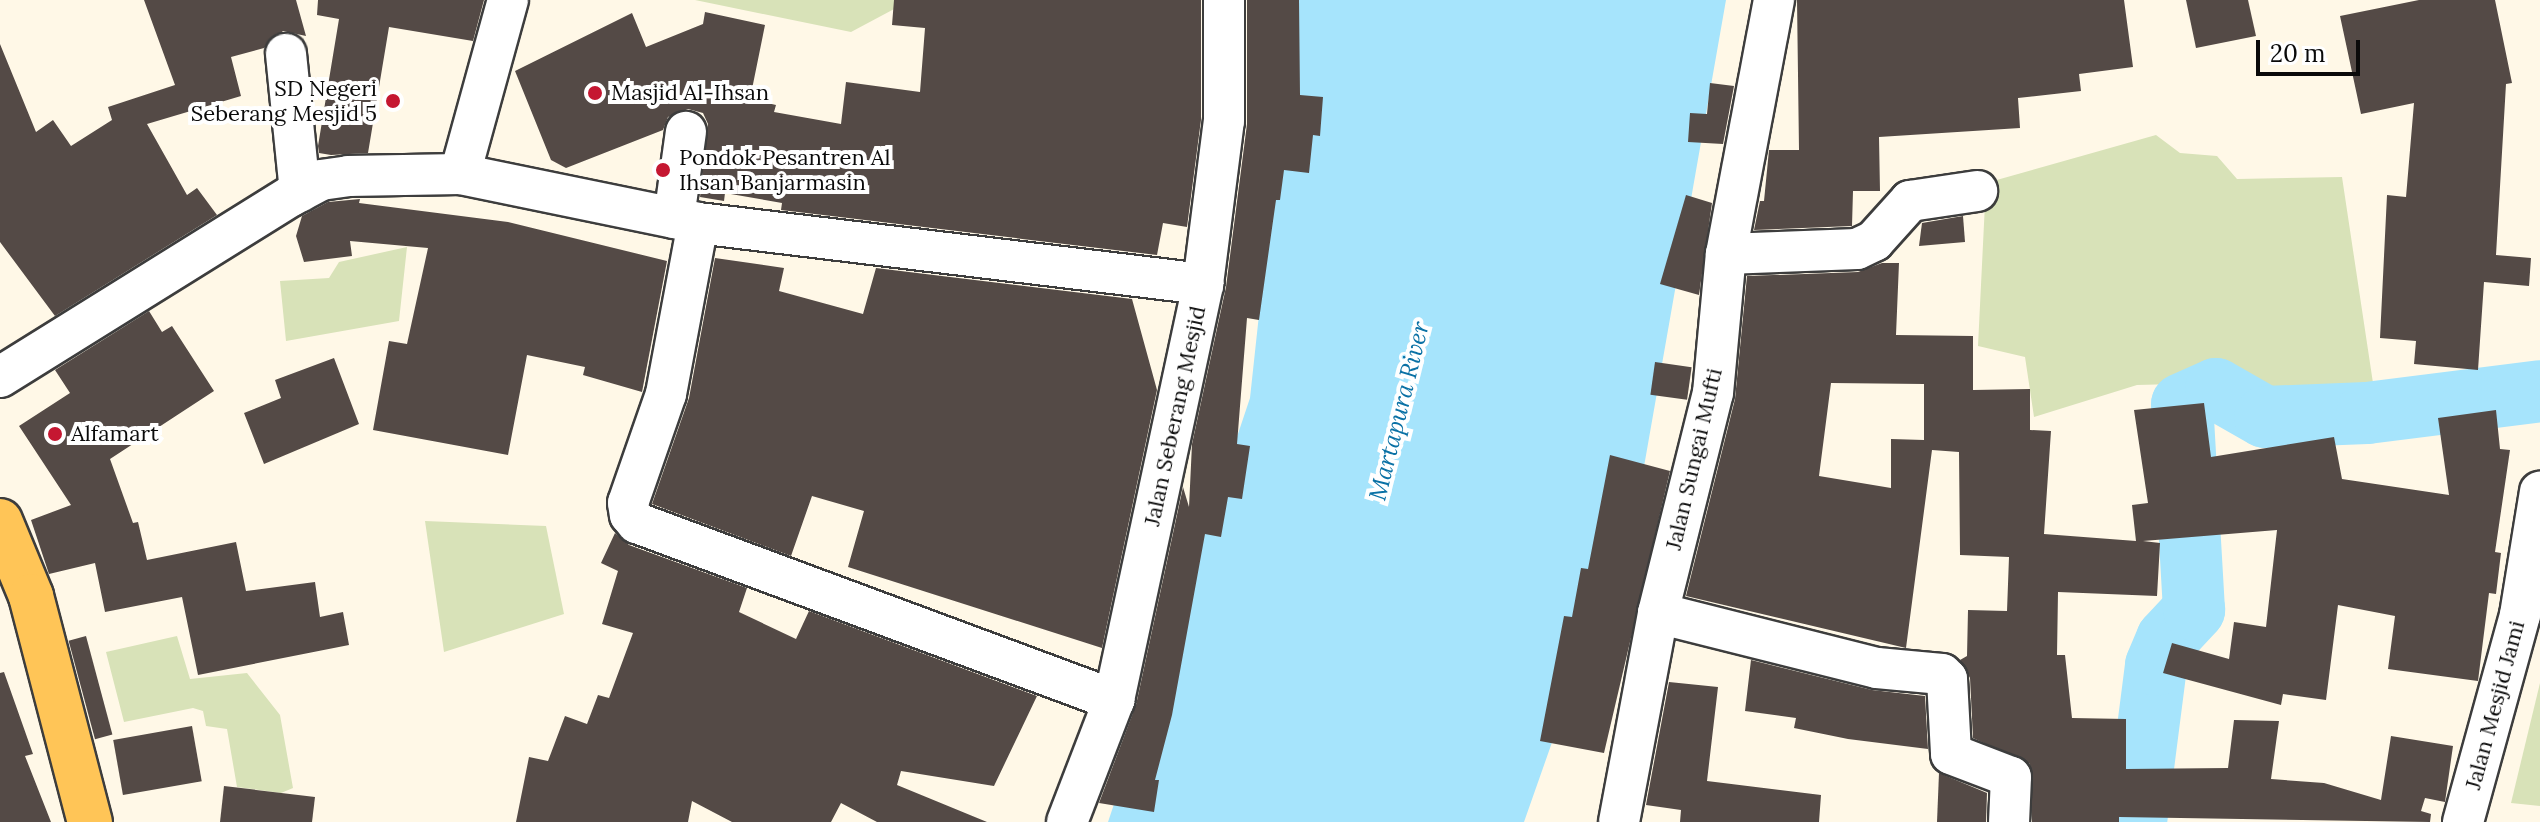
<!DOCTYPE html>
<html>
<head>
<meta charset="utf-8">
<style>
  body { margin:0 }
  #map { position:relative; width:2540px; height:822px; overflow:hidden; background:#fff8e7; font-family:Lora,serif }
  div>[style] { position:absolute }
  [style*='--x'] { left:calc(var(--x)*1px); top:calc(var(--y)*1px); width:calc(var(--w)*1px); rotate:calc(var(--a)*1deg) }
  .cemetery>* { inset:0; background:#d8e2b8 }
  .water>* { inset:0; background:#a6e4fc }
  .river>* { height:62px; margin:-31px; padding:0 31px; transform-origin:31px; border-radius:31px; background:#a6e4fc }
  .building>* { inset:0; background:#544a46; transform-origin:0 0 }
  .roads { filter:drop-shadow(2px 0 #3d3d3d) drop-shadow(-2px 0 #3d3d3d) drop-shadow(0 2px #3d3d3d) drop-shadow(0 -2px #3d3d3d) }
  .minor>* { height:40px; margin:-20px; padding:0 20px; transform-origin:20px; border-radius:20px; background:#fff }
  .major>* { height:44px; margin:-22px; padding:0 22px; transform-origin:22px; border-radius:22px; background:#ffc557 }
  .dots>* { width:22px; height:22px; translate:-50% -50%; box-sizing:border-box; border:4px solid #fff; border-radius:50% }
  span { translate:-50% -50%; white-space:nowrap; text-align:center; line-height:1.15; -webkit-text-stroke:8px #fff; paint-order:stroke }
  .poi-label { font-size:22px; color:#0a0a0a }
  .right { translate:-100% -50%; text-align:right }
  .left { translate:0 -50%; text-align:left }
  .street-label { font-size:22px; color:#0a0a0a }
  .water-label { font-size:24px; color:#0a71a5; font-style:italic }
  .scale { position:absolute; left:2256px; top:40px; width:104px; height:36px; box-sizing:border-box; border:4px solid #0a0a0a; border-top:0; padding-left:10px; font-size:24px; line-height:28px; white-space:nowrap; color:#0a0a0a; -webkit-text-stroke:6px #fff; paint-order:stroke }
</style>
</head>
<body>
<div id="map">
  <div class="cemetery">
    <div style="clip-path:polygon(695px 0,911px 0,851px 32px)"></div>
    <div style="clip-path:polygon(2156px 135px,2180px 153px,2217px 156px,2237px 179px,2342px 177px,2373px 383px,2246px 407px,2214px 383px,2137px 385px,2034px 417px,2025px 357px,1978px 346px,1986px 183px)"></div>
    <div style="clip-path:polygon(407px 247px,399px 321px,286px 341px,280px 281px,329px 278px,339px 262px)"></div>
    <div style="clip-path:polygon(425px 521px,546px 526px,564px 614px,444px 652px)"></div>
    <div style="clip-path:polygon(177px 636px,190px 679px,247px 673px,280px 715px,293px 788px,281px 793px,237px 787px,227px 729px,206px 726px,203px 711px,193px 708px,124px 722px,106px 652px)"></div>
    <div style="clip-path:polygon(2540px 683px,2540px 806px,2511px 803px)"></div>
  </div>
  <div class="water">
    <div style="clip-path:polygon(1293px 0,1726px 0,1639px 495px,1524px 822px,1108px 822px,1250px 398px)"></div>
  </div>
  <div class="river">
    <div style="--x:2136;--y:822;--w:158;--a:-82.7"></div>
    <div style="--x:2156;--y:665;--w:28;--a:-67"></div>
    <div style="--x:2167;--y:639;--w:40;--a:-47"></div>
    <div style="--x:2194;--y:610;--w:206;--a:-93.3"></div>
    <div style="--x:2182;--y:404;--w:37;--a:-24"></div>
    <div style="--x:2216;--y:389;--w:56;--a:29.7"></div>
    <div style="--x:2265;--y:417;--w:102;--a:-2.2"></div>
    <div style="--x:2367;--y:413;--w:174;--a:-7.2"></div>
  </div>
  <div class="building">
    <div style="clip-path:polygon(144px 0,296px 0,306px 36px,283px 31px,264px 48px,231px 57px,241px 96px,147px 124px,187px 195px,197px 188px,217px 215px,55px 316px,0 242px,0 44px,36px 132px,53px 120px,71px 146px,112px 120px,108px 107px,175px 85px)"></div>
    <div style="clip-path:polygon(318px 0,484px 0,473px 41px,389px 27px,368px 153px,331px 155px,319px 153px,318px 146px,339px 19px,317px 15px)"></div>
    <div style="clip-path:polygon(894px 0,1201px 0,1201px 120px,1187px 227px,1163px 223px,1157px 255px,781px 210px,782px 203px,725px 193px,724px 201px,700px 197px,708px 124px,703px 113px,688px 109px,668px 117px,663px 130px,566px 168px,551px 160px,515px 71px,632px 13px,646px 47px,703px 24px,705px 12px,765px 25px,750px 99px,776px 105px,774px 112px,841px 124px,846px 82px,920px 92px,925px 28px,892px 25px)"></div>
    <div style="clip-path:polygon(1247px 0,1299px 0,1300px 95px,1323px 97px,1320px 136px,1313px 135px,1309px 173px,1284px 170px,1280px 200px,1276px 200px,1259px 320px,1247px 318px,1237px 444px,1250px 446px,1242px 499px,1228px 497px,1221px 537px,1205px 534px,1172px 715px,1155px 780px,1159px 780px,1154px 812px,1099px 803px,1136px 705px,1183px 487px,1189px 507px,1192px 444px,1226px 287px,1247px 124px)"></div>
    <div style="clip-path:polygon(1797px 0,2124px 0,2133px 67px,2079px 74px,2081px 91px,2018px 98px,2020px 128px,1879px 137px,1880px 191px,1853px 191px,1852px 226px,1754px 230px,1760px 201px,1764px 201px,1769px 150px,1799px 150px)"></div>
    <div style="clip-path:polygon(2186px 0,2248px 0,2256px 36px,2196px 48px)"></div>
    <div style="clip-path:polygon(2419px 0,2495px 0,2512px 83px,2506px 84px,2496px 255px,2531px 258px,2529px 286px,2484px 282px,2478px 370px,2414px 364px,2416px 341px,2380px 338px,2387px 195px,2406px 197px,2414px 103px,2361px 114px,2340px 16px)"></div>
    <div style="clip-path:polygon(1710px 83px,1734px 86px,1723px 144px,1688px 142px,1690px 113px,1707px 114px)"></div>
    <div style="clip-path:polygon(1686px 195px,1712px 203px,1699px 295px,1660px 284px)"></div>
    <div style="clip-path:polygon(360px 199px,359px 203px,508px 222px,667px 261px,642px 392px,583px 375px,585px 367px,527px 355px,508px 455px,373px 430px,389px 341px,407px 344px,428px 248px,350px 241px,352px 256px,304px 262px,296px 236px,302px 216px,328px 202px)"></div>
    <div style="clip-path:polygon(1963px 216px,1965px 242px,1919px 246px,1922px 223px)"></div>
    <div style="clip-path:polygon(715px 258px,784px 268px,779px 291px,863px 314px,876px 268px,1132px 299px,1157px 390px,1102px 648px,848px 567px,864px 511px,812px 496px,791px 556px,652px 504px,689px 398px)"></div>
    <div style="clip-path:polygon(evenodd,1882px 263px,1899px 263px,1896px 335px,1973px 336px,1973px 390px,2030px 389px,2030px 430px,2051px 431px,2044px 534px,2136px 541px,2132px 505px,2148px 503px,2134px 410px,2204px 403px,2211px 457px,2334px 437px,2342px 479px,2449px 495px,2438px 418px,2496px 410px,2500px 449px,2510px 450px,2495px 552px,2501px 553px,2496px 594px,2489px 593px,2478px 681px,2388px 669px,2395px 616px,2338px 605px,2326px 700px,2283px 694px,2281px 705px,2163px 673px,2172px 643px,2229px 659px,2234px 622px,2266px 627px,2277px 530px,2143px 541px,2160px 543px,2157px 596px,2058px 592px,2057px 655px,2065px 655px,2072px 718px,2126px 719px,2126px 769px,2228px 768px,2234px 720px,2279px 721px,2271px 779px,2324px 783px,2381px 800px,2391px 736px,2453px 746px,2445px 802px,2425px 798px,2421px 811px,2431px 814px,2430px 822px,2119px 817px,2119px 822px,2032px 822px,2030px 764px,1973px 738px,1970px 678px,1960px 660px,1967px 656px,1968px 610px,2007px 611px,2009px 557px,1960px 555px,1959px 452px,1932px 450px,1906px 648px,1686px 596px,1735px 399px,1747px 276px,1858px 272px,1882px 263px,1831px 383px,1924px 384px,1924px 440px,1891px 439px,1891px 488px,1819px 476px,1831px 383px)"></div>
    <div style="clip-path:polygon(149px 311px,162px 332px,172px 326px,214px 391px,110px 459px,133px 523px,138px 522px,147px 560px,236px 542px,246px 591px,315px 582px,320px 617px,343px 612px,349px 645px,198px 675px,182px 597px,105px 612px,95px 563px,49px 574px,31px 520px,71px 505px,19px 426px,70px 393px,55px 370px)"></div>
    <div style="clip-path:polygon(334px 358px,359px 424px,264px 464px,244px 413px,281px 398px,275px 380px)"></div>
    <div style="left:1655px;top:362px;width:37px;height:33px;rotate:8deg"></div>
    <div style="clip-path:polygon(1610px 455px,1670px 471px,1604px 753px,1540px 741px,1564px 616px,1572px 617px,1581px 568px,1588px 569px)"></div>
    <div style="clip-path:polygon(615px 533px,629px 545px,747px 588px,739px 612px,796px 639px,809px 611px,1037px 696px,994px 786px,901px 771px,897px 785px,987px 822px,877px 822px,841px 803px,831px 822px,732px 822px,692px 801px,688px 822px,516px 822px,529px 757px,548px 761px,565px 716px,587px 724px,598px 695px,609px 698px,633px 633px,602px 624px,618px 571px,601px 563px)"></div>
    <div style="left:86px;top:636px;width:102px;height:18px;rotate:75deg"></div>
    <div style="clip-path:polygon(1751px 660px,1872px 690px,1925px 696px,1928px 749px,1848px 739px,1794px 728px,1796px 718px,1745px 711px)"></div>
    <div style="clip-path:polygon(4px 672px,33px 754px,25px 756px,51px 822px,0 822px,0 673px)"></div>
    <div style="clip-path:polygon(1669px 682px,1718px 687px,1707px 781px,1821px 795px,1819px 822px,1680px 822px,1681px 810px,1646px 805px)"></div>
    <div style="left:192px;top:726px;width:56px;height:80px;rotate:80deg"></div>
    <div style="clip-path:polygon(1939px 773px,1987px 793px,1986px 822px,1937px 822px)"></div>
    <div style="clip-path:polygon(224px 786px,315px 797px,312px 822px,220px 822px)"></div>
  </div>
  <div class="roads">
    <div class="minor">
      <div style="--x:286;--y:54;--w:138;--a:84.2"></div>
      <div style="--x:460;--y:174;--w:180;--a:-74.6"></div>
      <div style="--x:674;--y:218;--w:87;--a:-82.1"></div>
      <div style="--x:698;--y:223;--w:174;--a:100.6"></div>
      <div style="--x:666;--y:394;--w:115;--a:109.2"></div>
      <div style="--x:628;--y:503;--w:12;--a:81"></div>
      <div style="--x:630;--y:515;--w:11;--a:49"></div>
      <div style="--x:637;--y:523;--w:509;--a:20.36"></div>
      <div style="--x:1726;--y:254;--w:131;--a:-2.2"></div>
      <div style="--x:1857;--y:249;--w:19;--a:-25"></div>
      <div style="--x:1874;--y:241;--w:54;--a:-48"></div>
      <div style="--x:1910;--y:201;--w:68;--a:-8.5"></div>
      <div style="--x:0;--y:377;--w:343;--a:-31.9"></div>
      <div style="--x:291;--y:196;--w:34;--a:-28"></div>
      <div style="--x:321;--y:180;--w:27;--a:-8"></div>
      <div style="--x:348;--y:176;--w:112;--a:-1"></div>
      <div style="--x:460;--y:174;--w:243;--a:11.6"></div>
      <div style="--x:698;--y:223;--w:509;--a:6.89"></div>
      <div style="--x:1658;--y:613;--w:226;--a:14.1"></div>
      <div style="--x:1877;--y:668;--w:65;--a:5.3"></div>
      <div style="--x:1942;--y:674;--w:7;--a:45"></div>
      <div style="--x:1947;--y:679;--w:75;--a:86.9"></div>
      <div style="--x:1951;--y:754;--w:64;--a:21"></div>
      <div style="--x:2011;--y:777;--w:45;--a:92.5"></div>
      <div style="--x:1067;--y:822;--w:131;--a:-68.9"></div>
      <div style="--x:1114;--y:700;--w:425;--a:-77.9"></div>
      <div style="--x:1203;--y:284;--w:164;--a:-82.7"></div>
      <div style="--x:1224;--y:121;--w:121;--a:-90"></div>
      <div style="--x:1619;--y:822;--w:213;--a:-79.4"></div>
      <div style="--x:1658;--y:613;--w:227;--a:-76"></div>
      <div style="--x:1713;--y:393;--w:140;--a:-84.7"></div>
      <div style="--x:1726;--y:254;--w:258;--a:-79.3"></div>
      <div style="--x:2463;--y:822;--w:215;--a:-74.6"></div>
      <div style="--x:2520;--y:615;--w:125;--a:-80.8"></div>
    </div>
    <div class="major">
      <div style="--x:0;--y:521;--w:81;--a:67.5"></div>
      <div style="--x:31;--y:596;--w:234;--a:75.4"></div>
    </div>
  </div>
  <div class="dots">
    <div style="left:595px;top:93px;background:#c51731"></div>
    <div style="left:393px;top:101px;background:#c51731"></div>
    <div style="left:663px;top:170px;background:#c51731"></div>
    <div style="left:55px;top:434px;background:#c51731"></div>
  </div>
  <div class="poi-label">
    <span class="right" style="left:377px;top:101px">SD Negeri<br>Seberang Mesjid 5</span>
    <span class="left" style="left:611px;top:93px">Masjid Al-Ihsan</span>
    <span class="left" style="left:679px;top:170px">Pondok Pesantren Al<br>Ihsan Banjarmasin</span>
    <span class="left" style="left:71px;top:434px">Alfamart</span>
  </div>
  <div class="street-label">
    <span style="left:1175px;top:416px;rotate:-78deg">Jalan Seberang Mesjid</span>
    <span style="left:1694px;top:459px;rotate:-77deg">Jalan Sungai Mufti</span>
    <span style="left:2495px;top:705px;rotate:-75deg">Jalan Mesjid Jami</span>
  </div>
  <div class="water-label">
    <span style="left:1399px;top:411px;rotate:-76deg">Martapura River</span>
  </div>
  <div class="scale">20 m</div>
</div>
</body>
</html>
